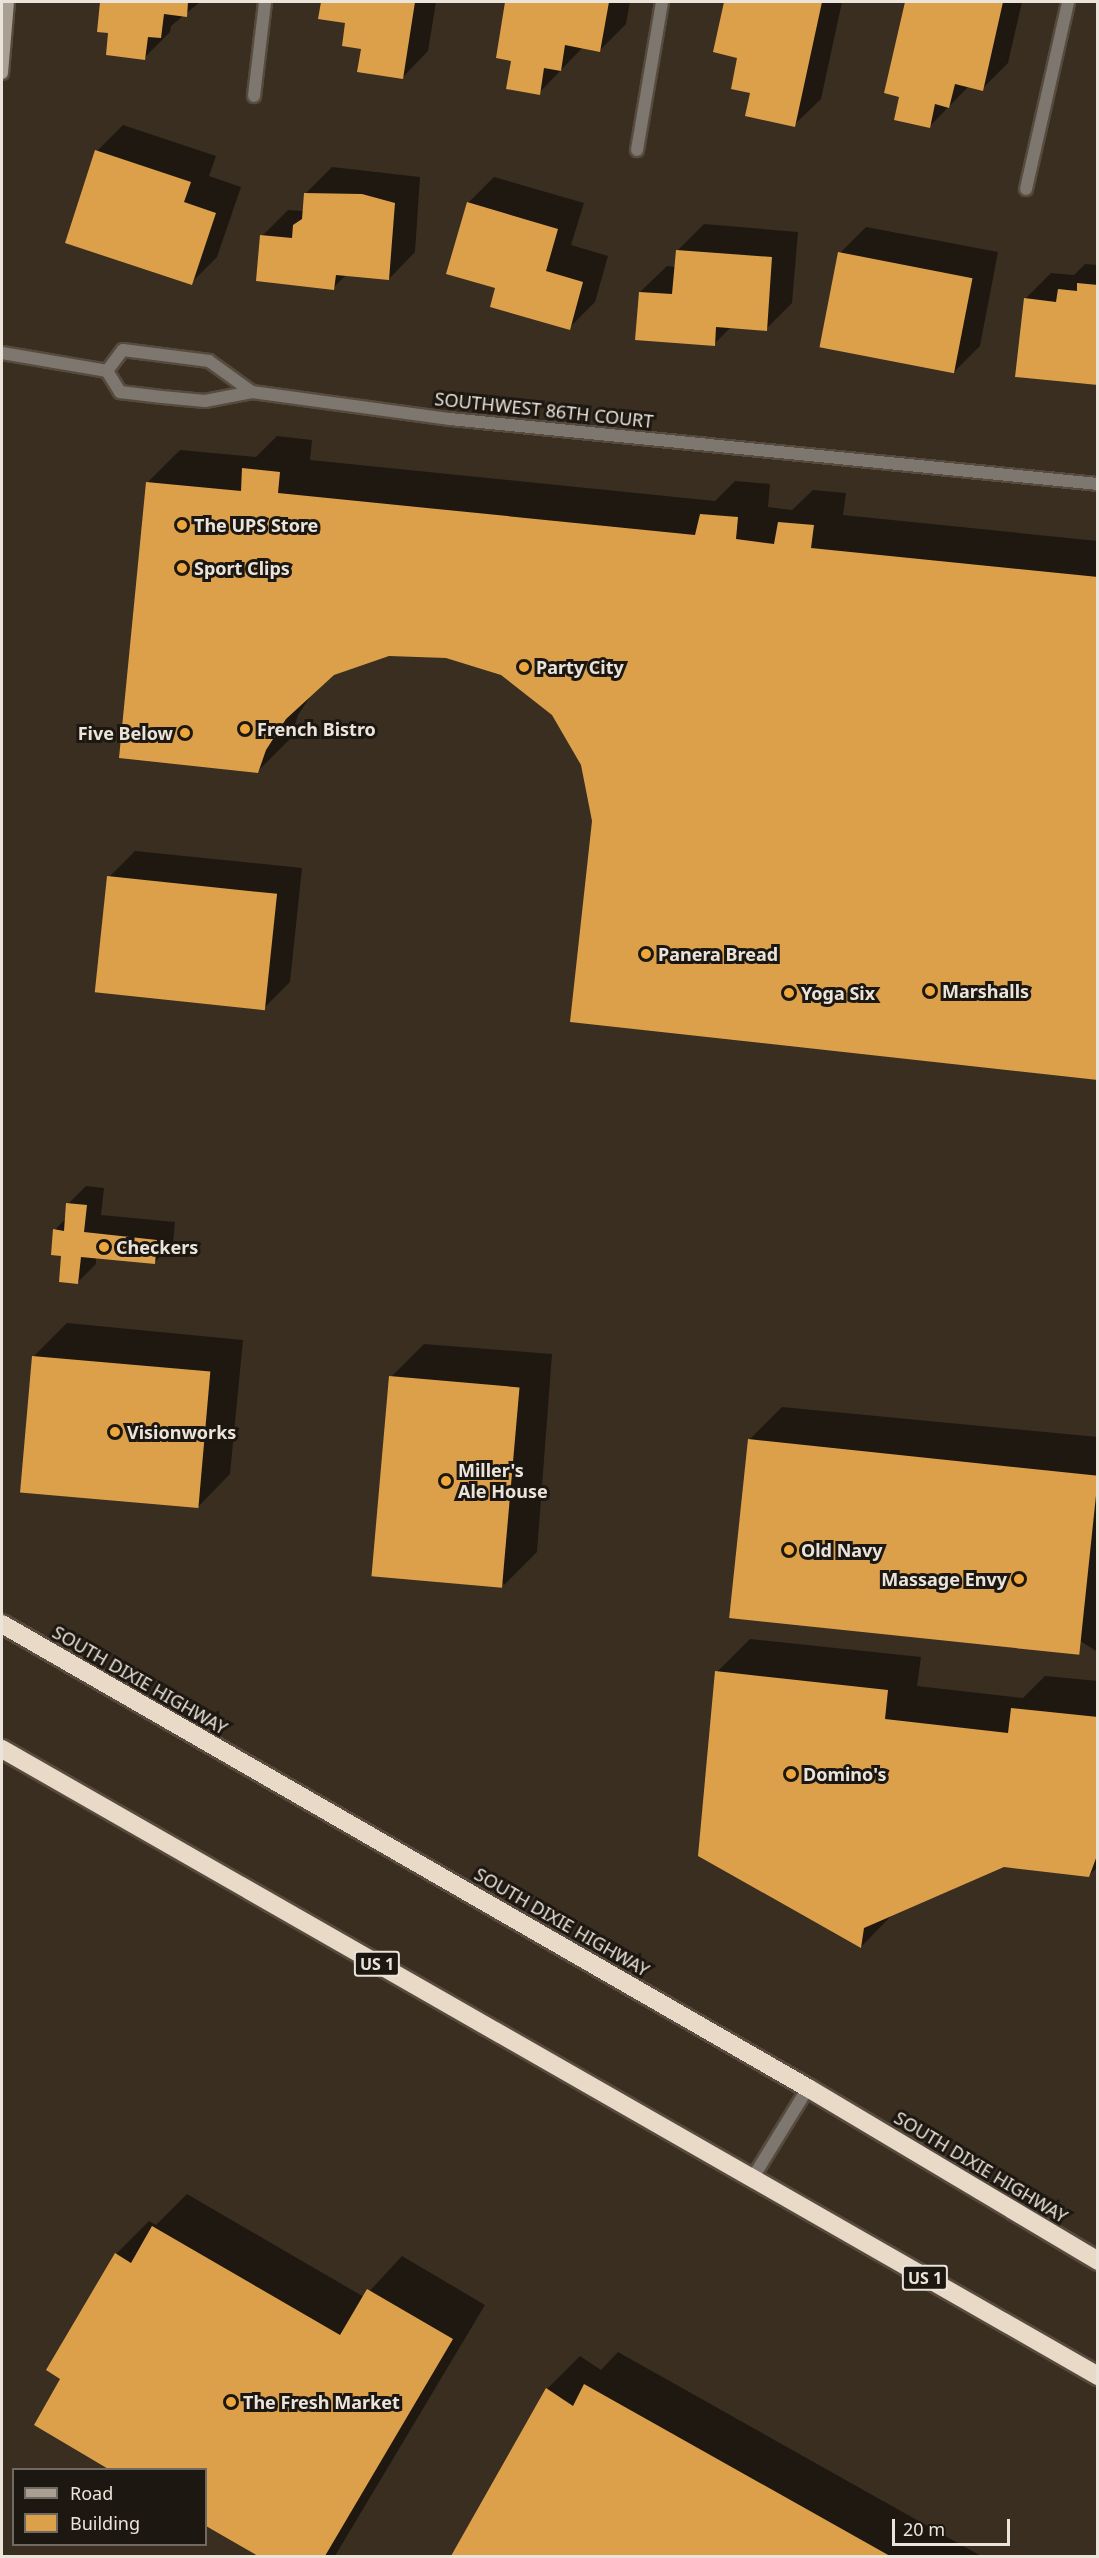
<!DOCTYPE html>
<html>
<head>
<meta charset="utf-8">
<style>
  body { margin:0 }
  #map { position:relative; width:1099px; height:2558px; overflow:hidden; background:#3a2e20; font-family:"Noto Sans",sans-serif }
  div>[style] { position:absolute }
  [style*='--x'] { left:calc(var(--x)*1px); top:calc(var(--y)*1px); width:calc(var(--w)*1px); rotate:calc(var(--a)*1deg) }
  .shadow>* { inset:0; background:#0007 }
  .building>* { inset:0; background:#dca04b; transform-origin:0 0 }
  .roads { filter:drop-shadow(2px 0 #564b3e) drop-shadow(-2px 0 #564b3e) drop-shadow(0 2px #564b3e) drop-shadow(0 -2px #564b3e) }
  .street>* { height:12px; margin:-6px; padding:0 6px; transform-origin:6px; border-radius:6px; background:#7d7770 }
  .secondary>* { height:12px; margin:-6px; padding:0 6px; transform-origin:6px; border-radius:6px; background:#a99f93 }
  .highway>* { height:18px; margin:-9px; padding:0 9px; transform-origin:9px; border-radius:9px; background:#e8dac7 }
  .dots>* { width:16px; height:16px; translate:-50% -50%; box-sizing:border-box; border:3px solid #1d1711; border-radius:50% }
  span { translate:-50% -50%; white-space:nowrap; text-align:center; line-height:1.15; -webkit-text-stroke:6px #1d1711; paint-order:stroke }
  .shield-label span { padding:2px 4px; background:#1d1711; border:2px solid; border-radius:4px; -webkit-text-stroke-width:0 }
  .shield-label { font-size:16px; color:#ebe4da; font-weight:700 }
  .street-label { font-size:18px; color:#ebe4da }
  .poi-label { font-size:18px; color:#ebe4da; font-weight:700 }
  .left { translate:0 -50%; text-align:left }
  .right { translate:-100% -50%; text-align:right }
  .frame { position:absolute; inset:0; border:3px solid #ebe4da; pointer-events:none }
  .legend { position:absolute; left:12px; top:2468px; width:195px; height:78px; box-sizing:border-box; background:#1d1711; border:2px solid #6f6961; margin:0; padding:8px 10px; list-style:none; font-size:18px; color:#ebe4da }
  .legend li { display:flex; align-items:center; gap:12px; height:30px }
  .legend b { width:30px; border:2px solid #6f6961 }
  .scale { position:absolute; left:892px; top:2519px; width:118px; height:27px; box-sizing:border-box; border:3px solid #ebe4da; border-top:0; padding-left:8px; font-size:18px; line-height:21px; white-space:nowrap; color:#ebe4da; -webkit-text-stroke:4px #1d1711; paint-order:stroke }
</style>
</head>
<body>
<div id="map">
  <div class="shadow">
    <div style="clip-path:polygon(102px 2px,200px 2px,171px 26px,170px 32px,144px 58px,110px 32px,99px 31px)"></div>
    <div style="clip-path:polygon(322px 2px,436px 2px,428px 51px,402px 78px,363px 48px,347px 22px,320px 18px)"></div>
    <div style="clip-path:polygon(507px 2px,630px 2px,626px 24px,600px 50px,583px 47px,539px 93px,513px 60px,497px 57px)"></div>
    <div style="clip-path:polygon(726px 2px,842px 2px,821px 99px,794px 125px,752px 92px,739px 57px,715px 51px)"></div>
    <div style="clip-path:polygon(907px 2px,1022px 2px,1008px 63px,982px 89px,969px 86px,929px 127px,901px 96px,886px 92px)"></div>
    <div style="clip-path:polygon(123px 125px,216px 156px,209px 176px,241px 187px,217px 257px,191px 283px,97px 151px)"></div>
    <div style="clip-path:polygon(332px 167px,420px 177px,415px 252px,389px 279px,347px 274px,333px 288px,262px 236px,288px 210px,304px 211px,306px 193px)"></div>
    <div style="clip-path:polygon(494px 177px,584px 203px,571px 245px,608px 256px,595px 302px,569px 328px,497px 287px,468px 203px)"></div>
    <div style="clip-path:polygon(704px 224px,798px 232px,792px 303px,766px 329px,732px 326px,714px 344px,640px 292px,667px 266px,676px 267px,678px 250px)"></div>
    <div style="clip-path:polygon(866px 227px,998px 252px,980px 346px,954px 372px,840px 253px)"></div>
    <div style="clip-path:polygon(1085px 264px,1098px 265px,1098px 383px,1025px 299px,1051px 273px,1074px 275px)"></div>
    <div style="clip-path:polygon(277px 436px,312px 440px,310px 460px,715px 501px,735px 481px,770px 484px,768px 507px,792px 510px,813px 490px,846px 493px,843px 515px,1098px 541px,1098px 1079px,594px 821px,583px 764px,553px 714px,502px 674px,447px 657px,389px 655px,333px 673px,314px 691px,298px 715px,291px 738px,258px 771px,147px 483px,180px 450px,256px 457px)"></div>
    <div style="clip-path:polygon(135px 851px,302px 868px,290px 982px,264px 1008px,109px 877px)"></div>
    <div style="clip-path:polygon(86px 1186px,104px 1188px,101px 1215px,175px 1222px,173px 1244px,155px 1262px,96px 1257px,96px 1264px,78px 1282px,55px 1230px,66px 1218px,68px 1204px)"></div>
    <div style="clip-path:polygon(67px 1323px,243px 1340px,230px 1474px,197px 1508px,34px 1356px)"></div>
    <div style="clip-path:polygon(424px 1344px,552px 1354px,537px 1552px,504px 1585px,391px 1377px)"></div>
    <div style="clip-path:polygon(782px 1407px,1098px 1437px,1098px 1652px,749px 1440px)"></div>
    <div style="clip-path:polygon(750px 1639px,921px 1657px,917px 1686px,1023px 1698px,1045px 1676px,1098px 1681px,1098px 1867px,1089px 1875px,1004px 1866px,894px 1913px,861px 1947px,717px 1672px)"></div>
    <div style="clip-path:polygon(187px 2194px,364px 2297px,402px 2256px,485px 2305px,335px 2556px,261px 2556px,206px 2524px,206px 2470px,62px 2378px,116px 2254px,149px 2221px,156px 2225px)"></div>
    <div style="clip-path:polygon(618px 2352px,981px 2556px,453px 2556px,547px 2389px,580px 2356px,601px 2370px)"></div>
  </div>
  <div class="building">
    <div style="clip-path:polygon(100px 2px,188px 2px,187px 17px,164px 14px,161px 38px,148px 37px,145px 60px,106px 55px,108px 33px,97px 32px)"></div>
    <div style="clip-path:polygon(321px 2px,415px 2px,403px 79px,357px 72px,361px 49px,342px 46px,345px 23px,318px 19px)"></div>
    <div style="clip-path:polygon(505px 2px,609px 2px,600px 52px,565px 45px,561px 71px,544px 68px,540px 95px,506px 89px,511px 61px,496px 58px)"></div>
    <div style="clip-path:polygon(724px 2px,822px 2px,795px 127px,745px 116px,750px 93px,731px 89px,737px 58px,713px 52px)"></div>
    <div style="clip-path:polygon(905px 2px,1003px 2px,983px 91px,955px 84px,949px 108px,935px 104px,930px 128px,894px 120px,899px 97px,884px 93px)"></div>
    <div style="clip-path:polygon(95px 150px,191px 182px,184px 202px,216px 213px,192px 285px,65px 243px)"></div>
    <div style="clip-path:polygon(304px 193px,362px 194px,395px 203px,389px 280px,336px 275px,334px 290px,256px 281px,260px 235px,292px 238px,293px 225px,302px 219px)"></div>
    <div style="clip-path:polygon(467px 202px,558px 229px,546px 271px,583px 282px,570px 330px,490px 307px,495px 288px,446px 274px)"></div>
    <div style="clip-path:polygon(676px 250px,772px 257px,767px 331px,716px 327px,715px 346px,635px 340px,639px 292px,672px 294px)"></div>
    <div style="left:838px;top:252px;width:137px;height:97px;rotate:11deg"></div>
    <div style="clip-path:polygon(1077px 283px,1098px 285px,1098px 385px,1015px 377px,1024px 298px,1056px 302px,1058px 289px,1077px 291px)"></div>
    <div style="clip-path:polygon(242px 468px,280px 472px,278px 493px,695px 535px,700px 514px,738px 517px,736px 539px,774px 544px,778px 522px,814px 525px,811px 548px,1098px 577px,1098px 1080px,570px 1022px,592px 821px,581px 765px,552px 715px,501px 675px,446px 658px,389px 656px,334px 675px,286px 719px,266px 750px,258px 773px,119px 758px,146px 482px,241px 491px)"></div>
    <div style="left:107px;top:876px;width:171px;height:117px;rotate:6deg"></div>
    <div style="clip-path:polygon(66px 1203px,87px 1205px,84px 1232px,157px 1240px,155px 1264px,81px 1257px,78px 1284px,59px 1282px,61px 1256px,51px 1255px,53px 1229px,64px 1231px)"></div>
    <div style="left:32px;top:1356px;width:179px;height:137px;rotate:5deg"></div>
    <div style="left:389px;top:1376px;width:131px;height:201px;rotate:5deg"></div>
    <div style="left:748px;top:1439px;width:352px;height:180px;rotate:6deg"></div>
    <div style="clip-path:polygon(715px 1671px,888px 1690px,885px 1719px,1008px 1733px,1011px 1708px,1098px 1717px,1098px 1853px,1089px 1877px,1004px 1867px,864px 1928px,861px 1948px,698px 1856px)"></div>
    <div style="clip-path:polygon(152px 2226px,340px 2335px,367px 2289px,453px 2339px,325px 2556px,258px 2556px,206px 2526px,206px 2470px,110px 2470px,34px 2425px,60px 2379px,46px 2370px,115px 2253px,131px 2263px)"></div>
    <div style="clip-path:polygon(584px 2384px,890px 2556px,451px 2556px,546px 2388px,573px 2406px)"></div>
  </div>
  <div class="roads">
    <div class="street">
      <div style="--x:254;--y:96;--w:95;--a:-83.3"></div>
      <div style="--x:637;--y:150;--w:150;--a:-80.4"></div>
      <div style="--x:1026;--y:189;--w:192;--a:-77.3"></div>
      <div style="--x:2;--y:353;--w:107;--a:9.7"></div>
      <div style="--x:107;--y:371;--w:25;--a:58"></div>
      <div style="--x:120;--y:392;--w:42;--a:6.8"></div>
      <div style="--x:162;--y:397;--w:43;--a:5.3"></div>
      <div style="--x:205;--y:401;--w:48;--a:-10.8"></div>
      <div style="--x:252;--y:392;--w:200;--a:7.8"></div>
      <div style="--x:450;--y:419;--w:651;--a:5.73"></div>
      <div style="--x:107;--y:371;--w:26;--a:-53"></div>
      <div style="--x:123;--y:350;--w:87;--a:7.3"></div>
      <div style="--x:209;--y:361;--w:53;--a:35.8"></div>
      <div style="--x:752;--y:2179;--w:107;--a:-58.4"></div>
    </div>
    <div class="secondary">
      <div style="--x:2;--y:73;--w:71;--a:-85.2"></div>
    </div>
    <div class="highway">
      <div style="--x:2;--y:1624;--w:930;--a:29.93"></div>
      <div style="--x:808;--y:2088;--w:338;--a:30.8"></div>
      <div style="--x:2;--y:1749;--w:1263;--a:29.77"></div>
    </div>
  </div>
  <div class="dots">
    <div style="left:182px;top:525px;background:#eea73d"></div>
    <div style="left:182px;top:568px;background:#eea73d"></div>
    <div style="left:524px;top:667px;background:#eea73d"></div>
    <div style="left:245px;top:729px;background:#eea73d"></div>
    <div style="left:185px;top:733px;background:#eea73d"></div>
    <div style="left:646px;top:954px;background:#eea73d"></div>
    <div style="left:930px;top:991px;background:#eea73d"></div>
    <div style="left:789px;top:993px;background:#eea73d"></div>
    <div style="left:104px;top:1247px;background:#eea73d"></div>
    <div style="left:115px;top:1432px;background:#eea73d"></div>
    <div style="left:446px;top:1481px;background:#eea73d"></div>
    <div style="left:789px;top:1550px;background:#eea73d"></div>
    <div style="left:1019px;top:1579px;background:#eea73d"></div>
    <div style="left:791px;top:1774px;background:#eea73d"></div>
    <div style="left:231px;top:2402px;background:#eea73d"></div>
  </div>
  <div class="shield-label">
    <span style="left:377px;top:1964px">US 1</span>
    <span style="left:925px;top:2278px">US 1</span>
  </div>
  <div class="street-label">
    <span style="left:544px;top:410px;rotate:6deg">SOUTHWEST 86TH COURT</span>
    <span style="left:140px;top:1680px;rotate:30deg">SOUTH DIXIE HIGHWAY</span>
    <span style="left:562px;top:1922px;rotate:30deg">SOUTH DIXIE HIGHWAY</span>
    <span style="left:981px;top:2167px;rotate:31deg">SOUTH DIXIE HIGHWAY</span>
  </div>
  <div class="poi-label">
    <span class="left" style="left:194px;top:525px">The UPS Store</span>
    <span class="left" style="left:194px;top:568px">Sport Clips</span>
    <span class="left" style="left:536px;top:667px">Party City</span>
    <span class="left" style="left:257px;top:729px">French Bistro</span>
    <span class="right" style="left:173px;top:733px">Five Below</span>
    <span class="left" style="left:658px;top:954px">Panera Bread</span>
    <span class="left" style="left:942px;top:991px">Marshalls</span>
    <span class="left" style="left:801px;top:993px">Yoga Six</span>
    <span class="left" style="left:116px;top:1247px">Checkers</span>
    <span class="left" style="left:127px;top:1432px">Visionworks</span>
    <span class="left" style="left:458px;top:1481px">Miller's<br>Ale House</span>
    <span class="left" style="left:801px;top:1550px">Old Navy</span>
    <span class="right" style="left:1007px;top:1579px">Massage Envy</span>
    <span class="left" style="left:803px;top:1774px">Domino's</span>
    <span class="left" style="left:243px;top:2402px">The Fresh Market</span>
  </div>
  <div class="frame"></div>
  <ul class="legend">
  <li><b style="height:8px;background:#a99f93"></b>Road</li>
  <li><b style="height:16px;background:#dca04b"></b>Building</li>
  </ul>
  <div class="scale">20 m</div>
</div>
</body>
</html>
